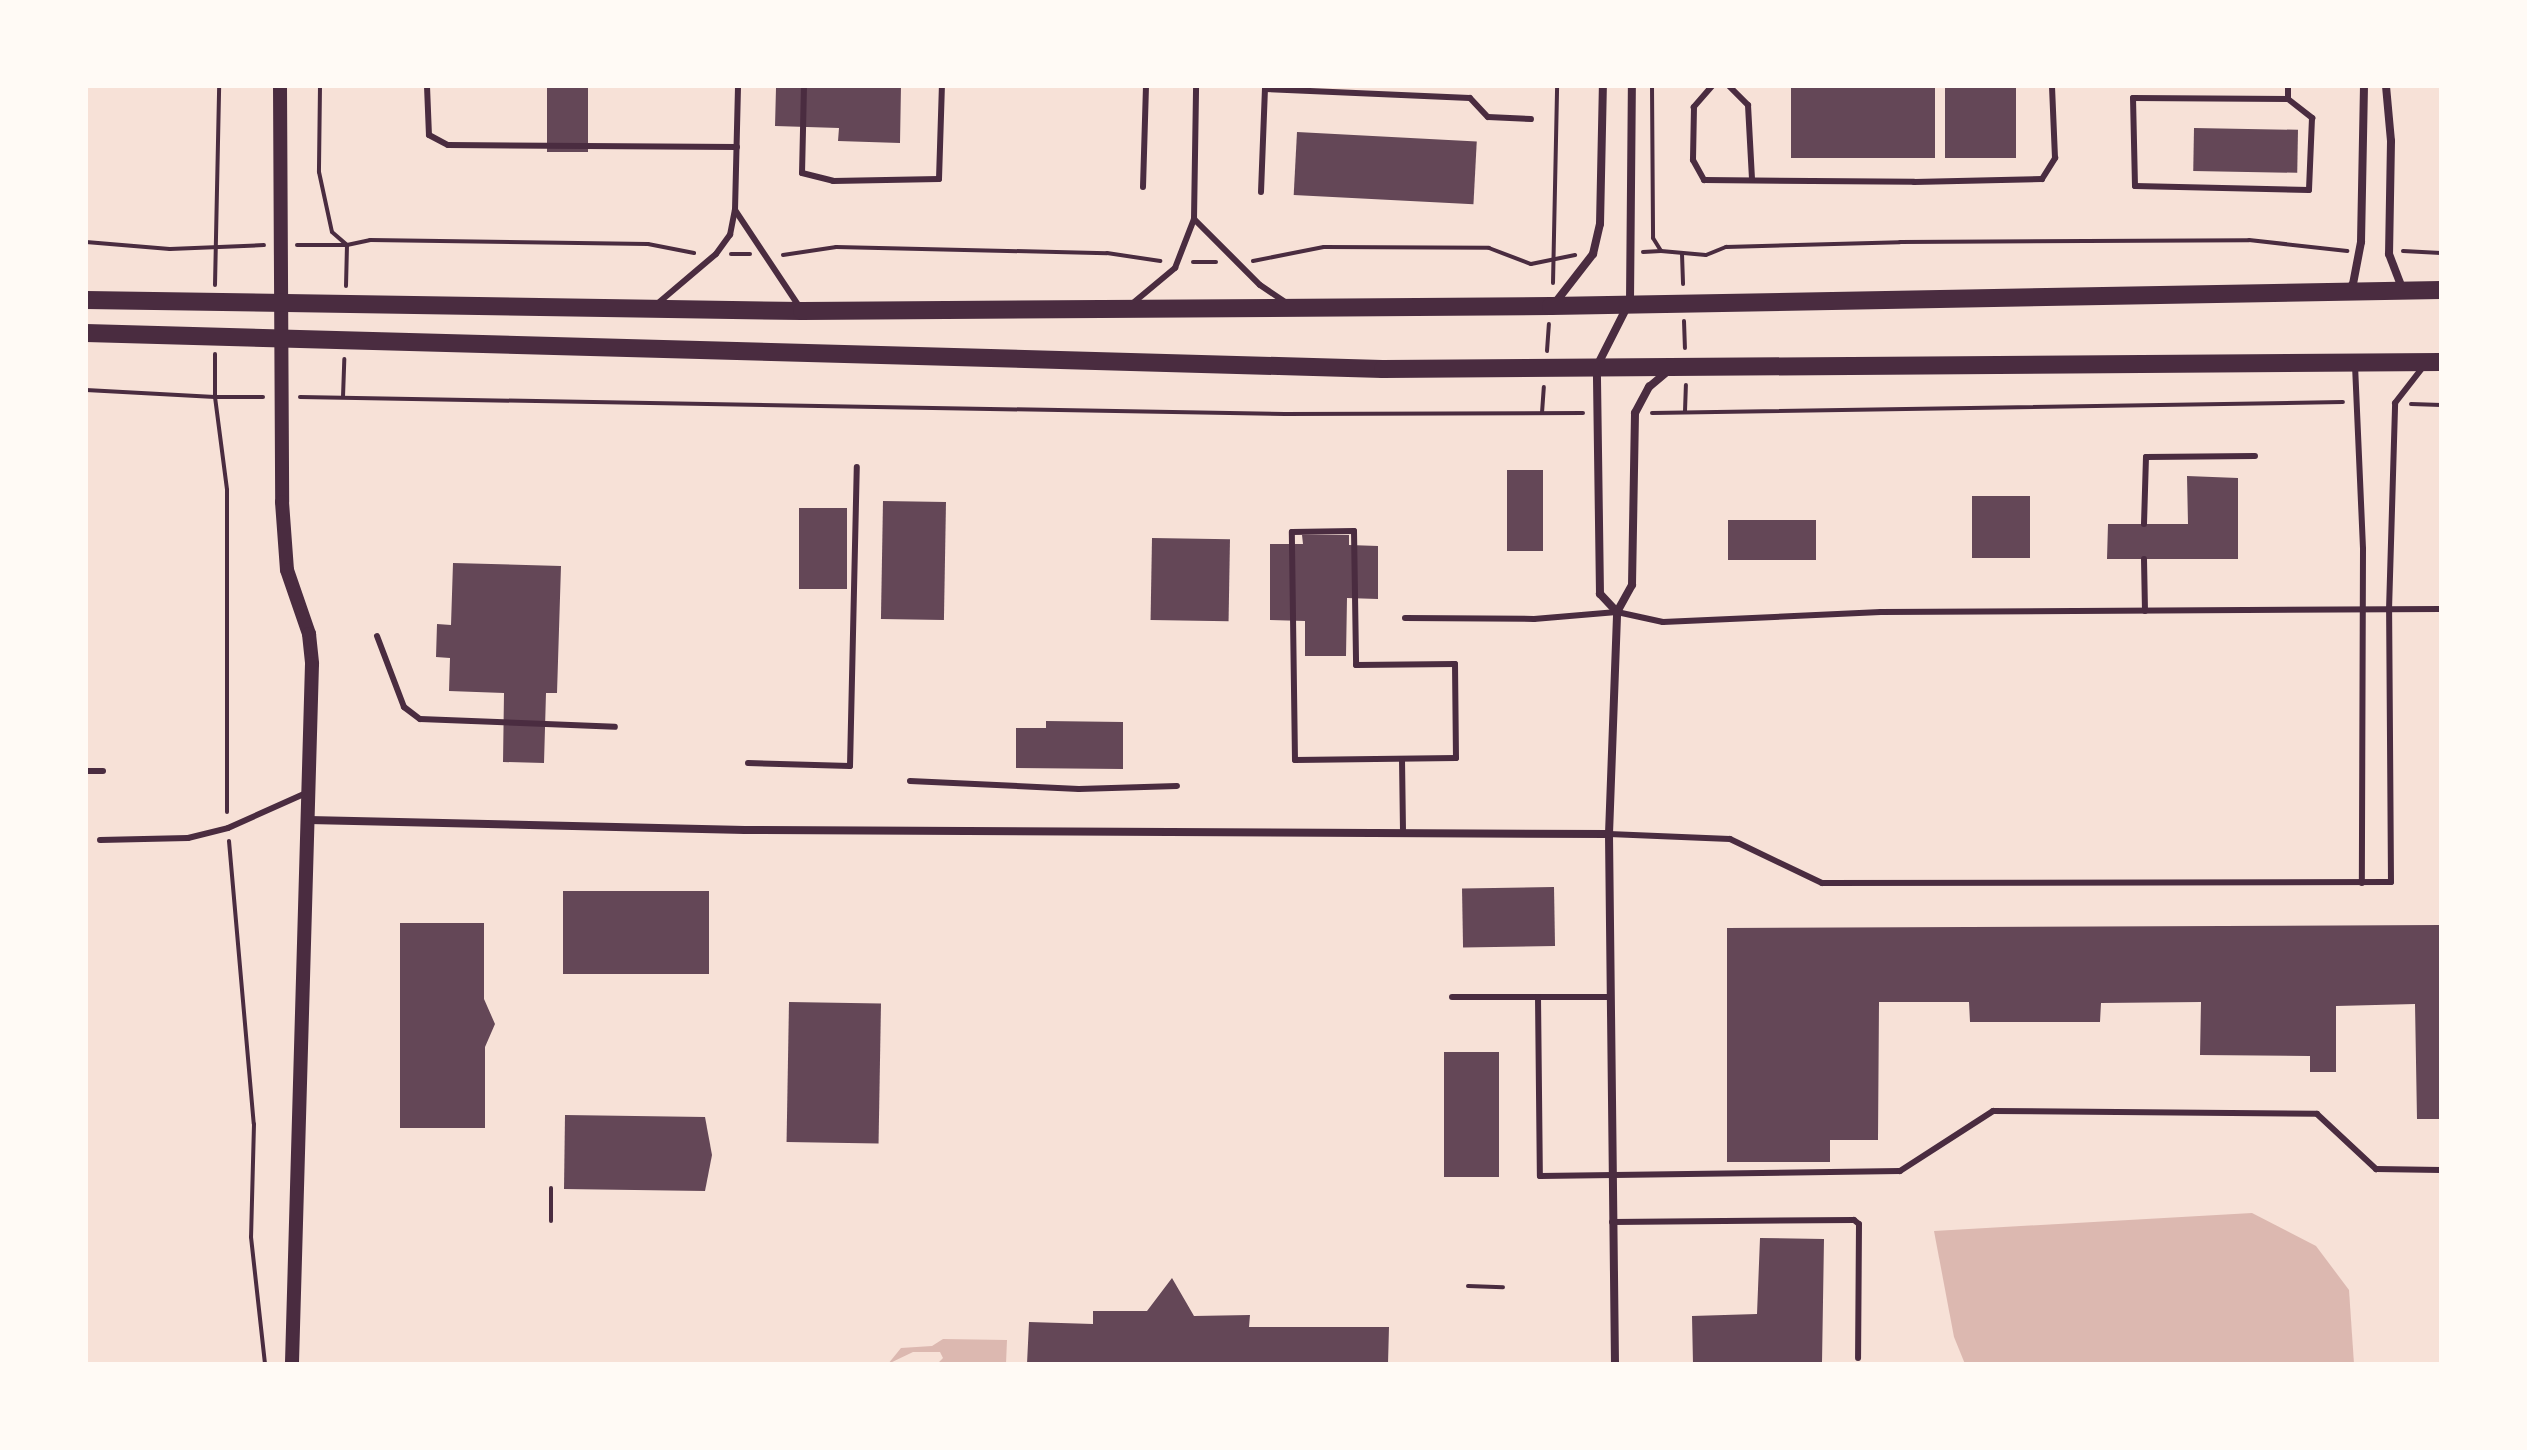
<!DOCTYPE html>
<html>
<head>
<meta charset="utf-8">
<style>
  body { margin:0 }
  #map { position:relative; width:2527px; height:1450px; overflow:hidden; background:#f7e1d7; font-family:"Source Sans 3",sans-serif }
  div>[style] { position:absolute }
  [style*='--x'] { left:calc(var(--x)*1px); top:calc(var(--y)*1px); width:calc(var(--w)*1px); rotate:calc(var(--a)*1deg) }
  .water>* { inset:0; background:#dcb8b0 }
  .building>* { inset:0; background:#644757; transform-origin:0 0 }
  .path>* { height:4px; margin:-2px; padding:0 2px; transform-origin:2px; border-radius:2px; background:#4a2c40 }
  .service>* { height:6px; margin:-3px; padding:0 3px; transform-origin:3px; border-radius:3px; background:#4a2c40 }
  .minor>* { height:8px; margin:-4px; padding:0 4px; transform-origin:4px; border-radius:4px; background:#4a2c40 }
  .tertiary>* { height:14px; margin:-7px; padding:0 7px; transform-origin:7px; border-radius:7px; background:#4a2c40 }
  .primary>* { height:18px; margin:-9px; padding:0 9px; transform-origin:9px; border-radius:9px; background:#4a2c40 }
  span { translate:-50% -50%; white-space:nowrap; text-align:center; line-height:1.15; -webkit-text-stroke:8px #fffaf5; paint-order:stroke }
  .frame { position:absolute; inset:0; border:88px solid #fffaf5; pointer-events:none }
</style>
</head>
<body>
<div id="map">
  <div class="water">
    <div style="clip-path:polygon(2252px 1213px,2316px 1246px,2349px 1290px,2354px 1364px,1965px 1364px,1954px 1337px,1934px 1231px)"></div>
    <div style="clip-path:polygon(943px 1339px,1007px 1340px,1006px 1364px,937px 1364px,943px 1358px,940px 1352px,913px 1352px,888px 1364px,901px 1348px,932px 1346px)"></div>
  </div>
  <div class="building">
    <div style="left:547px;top:86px;width:41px;height:66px"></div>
    <div style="clip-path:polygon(840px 86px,901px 86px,900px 143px,838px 141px,839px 128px,775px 126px,776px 88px)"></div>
    <div style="left:1791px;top:86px;width:144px;height:72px"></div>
    <div style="left:1945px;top:86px;width:71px;height:72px"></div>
    <div style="left:2194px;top:128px;width:104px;height:43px;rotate:1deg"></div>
    <div style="left:1297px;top:132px;width:180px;height:63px;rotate:3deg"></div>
    <div style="left:1507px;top:470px;width:36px;height:81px"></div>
    <div style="clip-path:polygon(2187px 476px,2238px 478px,2238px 559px,2107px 559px,2108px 524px,2188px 524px)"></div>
    <div style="left:1972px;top:496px;width:58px;height:62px"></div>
    <div style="left:883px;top:501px;width:63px;height:118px;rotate:1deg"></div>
    <div style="left:799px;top:508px;width:48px;height:81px"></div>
    <div style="left:1816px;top:520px;width:40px;height:88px;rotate:90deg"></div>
    <div style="clip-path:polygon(1302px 535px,1349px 535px,1349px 545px,1378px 546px,1378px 599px,1347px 598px,1346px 656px,1305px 656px,1305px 621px,1270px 620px,1270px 544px,1303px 544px)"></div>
    <div style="left:1152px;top:538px;width:78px;height:82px;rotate:1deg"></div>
    <div style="clip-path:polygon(453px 563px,561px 566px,557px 693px,546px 693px,544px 763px,503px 762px,504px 693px,449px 691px,450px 658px,436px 657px,437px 624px,451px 625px)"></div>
    <div style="clip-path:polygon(1046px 721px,1123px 722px,1123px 769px,1016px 768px,1016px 728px,1046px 728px)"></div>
    <div style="left:1554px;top:887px;width:59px;height:92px;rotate:89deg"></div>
    <div style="left:563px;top:891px;width:146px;height:83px"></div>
    <div style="clip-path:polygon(400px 923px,484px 923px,484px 999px,495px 1024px,485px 1047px,485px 1128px,400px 1128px)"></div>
    <div style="clip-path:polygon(2441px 925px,2441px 1119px,2417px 1119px,2415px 1004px,2336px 1006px,2336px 1072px,2310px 1072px,2310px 1056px,2200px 1055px,2201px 1002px,2101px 1003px,2100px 1022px,1970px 1022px,1969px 1002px,1879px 1002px,1878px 1140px,1830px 1140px,1830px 1162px,1727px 1162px,1727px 928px)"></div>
    <div style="left:789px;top:1002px;width:92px;height:140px;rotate:1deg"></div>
    <div style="left:1444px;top:1052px;width:55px;height:125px"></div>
    <div style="clip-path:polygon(565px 1115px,705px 1117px,712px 1155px,705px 1191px,564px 1189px)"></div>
    <div style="clip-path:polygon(1760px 1238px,1824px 1239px,1822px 1364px,1693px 1364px,1692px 1316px,1757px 1314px)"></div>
    <div style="clip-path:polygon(1172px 1278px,1194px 1316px,1250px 1315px,1249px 1327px,1389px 1327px,1388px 1364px,1027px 1364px,1029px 1322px,1093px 1324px,1093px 1311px,1147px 1311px)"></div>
  </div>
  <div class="path">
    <div style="--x:320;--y:86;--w:86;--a:90.7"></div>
    <div style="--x:319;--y:172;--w:61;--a:77.8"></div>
    <div style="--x:332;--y:232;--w:20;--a:41"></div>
    <div style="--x:347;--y:245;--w:24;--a:-12"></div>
    <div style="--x:370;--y:240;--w:278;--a:0.8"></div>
    <div style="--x:648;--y:244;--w:47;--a:11.1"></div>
    <div style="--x:1652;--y:86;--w:152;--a:89.6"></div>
    <div style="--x:1653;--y:238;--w:15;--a:58"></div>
    <div style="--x:1661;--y:251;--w:45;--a:5.1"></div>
    <div style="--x:1706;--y:255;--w:22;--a:-22"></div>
    <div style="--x:1726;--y:247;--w:174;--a:-1.6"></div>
    <div style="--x:1900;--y:242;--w:349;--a:-0.3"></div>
    <div style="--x:2249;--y:240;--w:99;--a:6.4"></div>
    <div style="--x:86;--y:242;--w:84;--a:4.8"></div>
    <div style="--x:170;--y:249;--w:94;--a:-2.4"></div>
    <div style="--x:297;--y:245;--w:50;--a:0"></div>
    <div style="--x:347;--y:245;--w:41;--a:91.4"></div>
    <div style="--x:2403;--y:251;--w:38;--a:3"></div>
    <div style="--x:1643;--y:252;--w:18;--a:-3"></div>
    <div style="--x:731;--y:254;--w:19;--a:0"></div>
    <div style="--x:1682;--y:254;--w:30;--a:88"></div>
    <div style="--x:783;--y:255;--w:54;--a:-8.6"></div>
    <div style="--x:836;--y:247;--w:271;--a:1.3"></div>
    <div style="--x:1107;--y:253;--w:54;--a:8.6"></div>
    <div style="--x:1253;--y:261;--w:72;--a:-11.2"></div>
    <div style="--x:1324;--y:247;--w:165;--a:0.3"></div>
    <div style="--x:1489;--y:248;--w:45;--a:20.9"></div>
    <div style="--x:1531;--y:264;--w:45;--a:-11.6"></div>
    <div style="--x:1193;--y:262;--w:23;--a:0"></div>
    <div style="--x:1553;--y:283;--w:197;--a:-88.8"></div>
    <div style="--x:215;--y:285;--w:199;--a:-88.8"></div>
    <div style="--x:1684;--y:321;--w:27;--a:88"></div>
    <div style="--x:1547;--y:351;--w:27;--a:-86"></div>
    <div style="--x:215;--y:354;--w:43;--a:90"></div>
    <div style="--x:215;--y:397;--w:48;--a:0"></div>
    <div style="--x:86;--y:390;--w:129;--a:3.1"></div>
    <div style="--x:215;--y:397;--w:94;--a:82.6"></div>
    <div style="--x:227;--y:490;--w:322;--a:90"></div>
    <div style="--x:300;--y:397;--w:985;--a:0.99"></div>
    <div style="--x:1285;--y:414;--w:298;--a:-0.2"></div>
    <div style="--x:343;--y:397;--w:38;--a:-88"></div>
    <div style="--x:2411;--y:404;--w:30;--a:2"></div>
    <div style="--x:1685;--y:411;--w:26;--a:-88"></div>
    <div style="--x:1542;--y:413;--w:26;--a:-86"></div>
    <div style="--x:1652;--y:413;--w:691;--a:-0.91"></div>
    <div style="--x:229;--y:841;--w:284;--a:85"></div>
    <div style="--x:254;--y:1124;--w:113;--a:91.5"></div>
    <div style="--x:251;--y:1237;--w:128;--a:83.7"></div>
    <div style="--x:551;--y:1221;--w:33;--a:-90"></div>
    <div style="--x:1468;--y:1286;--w:35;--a:2"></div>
  </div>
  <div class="service">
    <div style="--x:427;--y:86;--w:49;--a:87.7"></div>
    <div style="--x:429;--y:135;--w:21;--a:28"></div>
    <div style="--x:448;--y:145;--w:289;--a:0.4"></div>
    <div style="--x:804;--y:86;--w:87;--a:91.3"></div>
    <div style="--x:802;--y:173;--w:32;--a:14"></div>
    <div style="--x:833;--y:181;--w:106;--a:-1.1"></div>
    <div style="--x:939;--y:179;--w:93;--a:-88.2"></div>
    <div style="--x:1712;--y:86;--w:28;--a:131"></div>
    <div style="--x:1694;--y:107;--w:53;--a:91.1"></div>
    <div style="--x:1693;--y:160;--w:23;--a:61"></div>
    <div style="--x:1704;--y:180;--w:210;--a:0.5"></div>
    <div style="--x:1914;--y:182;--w:128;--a:-1.3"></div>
    <div style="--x:2042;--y:179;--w:25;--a:-58"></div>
    <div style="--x:2055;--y:158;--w:72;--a:-92.4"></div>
    <div style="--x:1729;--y:86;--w:27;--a:45"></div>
    <div style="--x:1748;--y:105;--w:75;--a:86.9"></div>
    <div style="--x:2133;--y:98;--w:155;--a:0.4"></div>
    <div style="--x:2288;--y:99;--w:31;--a:38"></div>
    <div style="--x:2312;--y:118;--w:72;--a:92.4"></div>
    <div style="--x:2309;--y:190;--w:174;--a:-178.7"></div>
    <div style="--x:2135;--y:186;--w:88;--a:-91.3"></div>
    <div style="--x:2288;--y:99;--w:13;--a:-90"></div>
    <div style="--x:1143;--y:187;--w:101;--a:-88.3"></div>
    <div style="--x:1261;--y:192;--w:103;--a:-87.8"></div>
    <div style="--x:1265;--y:89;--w:205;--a:2.5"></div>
    <div style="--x:1470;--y:98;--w:26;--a:47"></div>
    <div style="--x:1488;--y:117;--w:43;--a:2.7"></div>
    <div style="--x:735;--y:210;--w:124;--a:-88.6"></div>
    <div style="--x:1194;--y:219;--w:133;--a:-89.1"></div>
    <div style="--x:1133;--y:303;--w:55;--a:-39.8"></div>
    <div style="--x:1175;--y:268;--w:53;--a:-68.8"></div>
    <div style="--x:1194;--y:219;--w:93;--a:45"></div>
    <div style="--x:1260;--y:285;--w:32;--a:34"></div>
    <div style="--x:657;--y:304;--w:77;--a:-40.3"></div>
    <div style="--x:716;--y:254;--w:24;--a:-54"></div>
    <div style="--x:730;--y:235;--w:25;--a:-79"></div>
    <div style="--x:735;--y:210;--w:118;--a:56.4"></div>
    <div style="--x:2355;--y:365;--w:184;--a:87.5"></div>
    <div style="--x:2363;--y:549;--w:334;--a:90.2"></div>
    <div style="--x:2144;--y:524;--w:67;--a:-88.3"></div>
    <div style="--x:2146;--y:457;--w:109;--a:-0.5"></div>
    <div style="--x:1354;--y:531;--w:134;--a:89.1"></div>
    <div style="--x:1356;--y:665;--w:99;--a:-0.6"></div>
    <div style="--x:1455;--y:664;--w:94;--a:89.4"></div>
    <div style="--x:1456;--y:758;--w:161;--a:179.3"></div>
    <div style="--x:1295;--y:760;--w:228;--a:-90.8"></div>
    <div style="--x:1292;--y:532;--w:62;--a:-0.9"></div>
    <div style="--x:2144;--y:559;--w:52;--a:88.9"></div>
    <div style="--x:1405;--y:618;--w:129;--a:0.4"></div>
    <div style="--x:1534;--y:619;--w:83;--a:-4.8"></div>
    <div style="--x:1617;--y:612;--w:47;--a:12.3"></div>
    <div style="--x:1663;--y:622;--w:218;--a:-2.6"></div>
    <div style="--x:1881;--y:612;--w:560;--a:-0.31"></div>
    <div style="--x:377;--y:636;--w:76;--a:69.2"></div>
    <div style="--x:404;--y:707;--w:20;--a:37"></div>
    <div style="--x:420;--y:719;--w:195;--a:2.3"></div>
    <div style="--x:1402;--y:759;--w:74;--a:89.2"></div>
    <div style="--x:748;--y:763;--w:102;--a:1.7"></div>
    <div style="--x:850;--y:766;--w:299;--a:-88.7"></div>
    <div style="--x:86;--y:771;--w:17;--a:0"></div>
    <div style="--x:910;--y:781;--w:169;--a:2.7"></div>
    <div style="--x:1079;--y:789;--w:98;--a:-1.8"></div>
    <div style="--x:1609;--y:834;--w:121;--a:2.4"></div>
    <div style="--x:1730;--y:839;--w:102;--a:25.6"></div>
    <div style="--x:1822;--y:883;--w:569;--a:-0.1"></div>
    <div style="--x:2391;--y:882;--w:272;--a:-90.4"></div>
    <div style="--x:2389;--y:610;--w:207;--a:-88.3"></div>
    <div style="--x:2395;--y:403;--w:46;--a:-52.1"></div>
    <div style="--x:100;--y:840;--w:88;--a:-1.3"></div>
    <div style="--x:188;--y:838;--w:41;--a:-14"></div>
    <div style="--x:228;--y:828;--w:85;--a:-24.2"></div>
    <div style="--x:1452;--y:997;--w:158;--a:0"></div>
    <div style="--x:1538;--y:997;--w:179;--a:89.4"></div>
    <div style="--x:1540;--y:1176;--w:360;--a:-0.8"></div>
    <div style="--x:1900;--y:1171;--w:111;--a:-32.8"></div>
    <div style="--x:1993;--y:1111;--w:324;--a:0.5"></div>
    <div style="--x:2317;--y:1114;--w:81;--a:43"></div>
    <div style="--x:2376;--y:1169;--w:65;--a:0.9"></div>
    <div style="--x:1612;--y:1222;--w:242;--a:-0.5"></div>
    <div style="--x:1854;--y:1220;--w:6;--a:39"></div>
    <div style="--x:1859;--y:1224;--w:134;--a:90.4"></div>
  </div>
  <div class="minor">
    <div style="--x:2386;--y:86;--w:55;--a:84.8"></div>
    <div style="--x:2391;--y:141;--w:113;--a:91"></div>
    <div style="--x:2389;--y:254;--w:36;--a:69"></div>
    <div style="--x:2347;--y:290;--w:8;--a:-45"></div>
    <div style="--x:2353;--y:284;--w:43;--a:-79.2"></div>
    <div style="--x:2361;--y:242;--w:156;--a:-88.9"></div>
    <div style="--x:1555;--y:303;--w:62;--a:-52.2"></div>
    <div style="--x:1593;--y:254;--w:31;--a:-77"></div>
    <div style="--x:1600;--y:224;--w:138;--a:-88.8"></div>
    <div style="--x:1617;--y:612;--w:25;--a:-133"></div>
    <div style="--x:1600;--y:594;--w:228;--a:-90.8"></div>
    <div style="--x:1597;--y:366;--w:73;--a:-63.1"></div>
    <div style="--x:1630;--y:301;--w:215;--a:-89.5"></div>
    <div style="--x:309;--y:820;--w:436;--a:1.3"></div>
    <div style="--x:745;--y:830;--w:864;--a:0.27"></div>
    <div style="--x:1615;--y:1364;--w:530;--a:-90.65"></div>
    <div style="--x:1609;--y:834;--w:222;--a:-87.9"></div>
    <div style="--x:1617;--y:612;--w:31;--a:-61"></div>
    <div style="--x:1632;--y:585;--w:172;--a:-89"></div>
    <div style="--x:1635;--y:413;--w:30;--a:-62"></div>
    <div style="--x:1649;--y:387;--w:26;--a:-40"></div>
  </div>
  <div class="tertiary">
    <div style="--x:280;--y:86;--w:416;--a:89.7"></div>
    <div style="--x:282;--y:502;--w:68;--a:85.8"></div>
    <div style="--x:287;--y:570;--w:68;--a:71"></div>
    <div style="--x:309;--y:634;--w:30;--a:84"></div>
    <div style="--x:312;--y:664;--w:700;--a:91.64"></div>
  </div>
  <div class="primary">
    <div style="--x:86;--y:300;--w:716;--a:0.88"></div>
    <div style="--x:802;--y:311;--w:749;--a:-0.38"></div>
    <div style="--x:1551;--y:306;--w:890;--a:-1.03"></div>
    <div style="--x:86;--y:333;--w:1297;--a:1.59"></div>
    <div style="--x:1383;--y:369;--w:1058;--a:-0.38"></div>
  </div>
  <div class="frame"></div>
</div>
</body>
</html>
